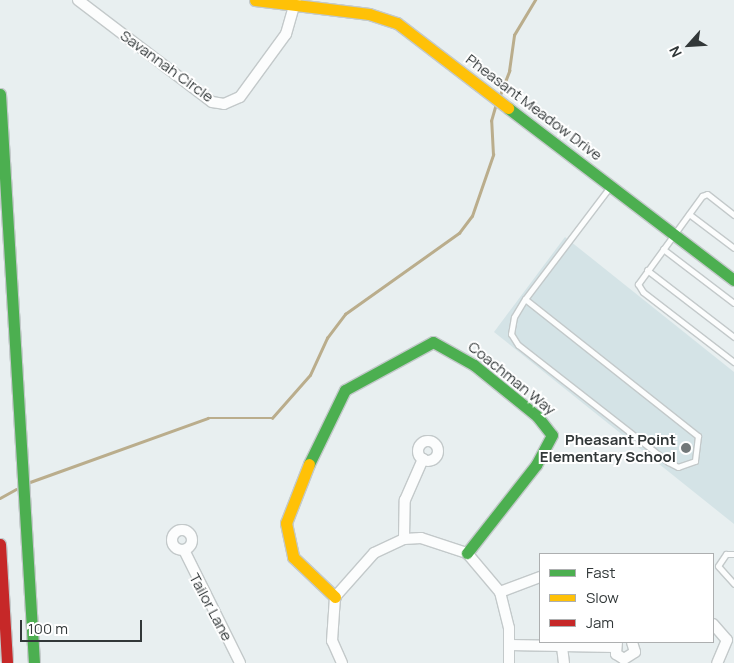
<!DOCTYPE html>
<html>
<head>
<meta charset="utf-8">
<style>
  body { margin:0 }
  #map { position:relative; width:734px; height:663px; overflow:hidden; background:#e8eff0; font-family:Manrope,sans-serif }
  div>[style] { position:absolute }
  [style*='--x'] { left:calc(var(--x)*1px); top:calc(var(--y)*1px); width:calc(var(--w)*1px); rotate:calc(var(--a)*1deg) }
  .built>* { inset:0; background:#d4e3e6 }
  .stream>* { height:2.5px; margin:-1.25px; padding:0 1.25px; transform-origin:1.25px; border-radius:1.25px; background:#baad8c }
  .roads { filter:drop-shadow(1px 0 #c3c9ca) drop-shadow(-1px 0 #c3c9ca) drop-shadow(0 1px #c3c9ca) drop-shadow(0 -1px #c3c9ca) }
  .lane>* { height:5px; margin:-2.5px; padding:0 2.5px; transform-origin:2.5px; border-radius:2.5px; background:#fcfdfd }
  .street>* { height:10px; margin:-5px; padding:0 5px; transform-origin:5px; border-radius:5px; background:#fcfdfd }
  .street>.ring { margin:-5px; padding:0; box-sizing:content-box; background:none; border:10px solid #fcfdfd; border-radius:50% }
  .fast>* { height:11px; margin:-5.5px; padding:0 5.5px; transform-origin:5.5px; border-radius:5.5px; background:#4caf50 }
  .slow>* { height:11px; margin:-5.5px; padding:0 5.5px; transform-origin:5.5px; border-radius:5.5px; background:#ffc107 }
  .jam>* { height:11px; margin:-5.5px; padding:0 5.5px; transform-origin:5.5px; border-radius:5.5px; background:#c62828 }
  .dots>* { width:14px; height:14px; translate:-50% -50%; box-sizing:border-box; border:2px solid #fff; border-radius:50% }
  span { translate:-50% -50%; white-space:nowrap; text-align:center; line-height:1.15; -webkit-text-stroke:4px #fff; paint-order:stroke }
  .street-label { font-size:15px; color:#323839 }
  .poi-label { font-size:15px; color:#323839; font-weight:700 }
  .right { translate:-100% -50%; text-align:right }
  .legend { position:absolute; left:539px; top:553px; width:175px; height:90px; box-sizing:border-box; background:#fff; border:1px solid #adafb0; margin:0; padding:6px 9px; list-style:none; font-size:15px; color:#323839 }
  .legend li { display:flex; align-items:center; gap:10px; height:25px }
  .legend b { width:25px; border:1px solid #adafb0 }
  .north { position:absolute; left:664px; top:20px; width:50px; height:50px; -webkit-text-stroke:4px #fff; paint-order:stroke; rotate:244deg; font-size:14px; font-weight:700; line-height:20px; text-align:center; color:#323839 }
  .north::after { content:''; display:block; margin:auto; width:18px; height:22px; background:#323839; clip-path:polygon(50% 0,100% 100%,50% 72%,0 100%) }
  .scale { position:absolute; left:20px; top:620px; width:122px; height:22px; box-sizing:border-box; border:2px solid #323839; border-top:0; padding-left:6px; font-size:15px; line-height:18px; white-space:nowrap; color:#323839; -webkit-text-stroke:4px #fff; paint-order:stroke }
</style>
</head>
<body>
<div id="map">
  <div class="built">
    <div style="clip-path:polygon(565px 237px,734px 372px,734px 524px,494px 332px)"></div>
  </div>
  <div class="stream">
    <div style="--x:500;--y:95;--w:26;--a:-69"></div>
    <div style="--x:509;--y:71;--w:36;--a:-82"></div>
    <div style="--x:514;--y:35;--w:41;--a:-59"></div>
    <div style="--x:30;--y:482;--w:189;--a:-19.8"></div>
    <div style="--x:208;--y:418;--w:64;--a:0"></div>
    <div style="--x:272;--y:418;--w:57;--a:-48.5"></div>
    <div style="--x:310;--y:375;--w:41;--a:-65.3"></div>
    <div style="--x:327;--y:338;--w:30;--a:-53"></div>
    <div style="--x:345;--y:314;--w:140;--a:-35.4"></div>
    <div style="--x:459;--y:233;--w:21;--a:-53"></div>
    <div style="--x:472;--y:216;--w:65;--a:-71"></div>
    <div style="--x:493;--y:155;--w:34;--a:-93"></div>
    <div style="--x:491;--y:121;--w:18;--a:-74"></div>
    <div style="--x:0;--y:498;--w:18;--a:-29"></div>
  </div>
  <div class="roads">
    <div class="lane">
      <div style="--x:689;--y:214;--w:56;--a:37.1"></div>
      <div style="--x:734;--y:215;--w:34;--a:-142"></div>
      <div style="--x:707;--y:194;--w:5;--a:158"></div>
      <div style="--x:702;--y:196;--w:109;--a:126"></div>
      <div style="--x:638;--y:284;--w:9;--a:58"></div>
      <div style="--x:643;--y:292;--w:115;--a:37.6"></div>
      <div style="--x:663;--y:249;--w:89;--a:37.3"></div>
      <div style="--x:647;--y:270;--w:110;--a:37.6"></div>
      <div style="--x:525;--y:299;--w:221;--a:38.4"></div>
      <div style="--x:698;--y:436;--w:25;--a:97"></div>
      <div style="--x:695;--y:461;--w:18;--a:161"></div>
      <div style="--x:678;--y:467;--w:11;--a:-153"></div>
      <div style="--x:668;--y:462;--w:190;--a:-142"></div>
      <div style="--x:518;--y:345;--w:13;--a:-122"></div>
      <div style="--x:511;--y:334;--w:17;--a:-80"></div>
      <div style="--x:514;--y:317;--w:21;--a:-59"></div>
      <div style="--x:525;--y:299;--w:139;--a:-52.9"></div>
      <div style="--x:734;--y:554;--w:8;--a:180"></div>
      <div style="--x:726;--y:554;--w:14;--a:124"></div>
      <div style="--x:718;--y:566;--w:24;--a:48"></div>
    </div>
    <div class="street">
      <div style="--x:78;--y:0;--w:168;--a:37.3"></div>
      <div style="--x:212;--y:102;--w:12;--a:9"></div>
      <div style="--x:224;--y:104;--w:17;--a:-24"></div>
      <div style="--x:240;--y:97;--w:78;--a:-53.9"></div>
      <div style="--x:286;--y:34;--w:35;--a:-74"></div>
      <div class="ring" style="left:418px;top:441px;width:10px;height:10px"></div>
      <div class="ring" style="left:172px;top:530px;width:10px;height:10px"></div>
      <div style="--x:404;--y:539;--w:39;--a:-89"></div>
      <div style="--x:405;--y:500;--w:45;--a:-66.3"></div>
      <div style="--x:184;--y:550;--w:126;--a:63.6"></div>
      <div style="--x:500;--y:592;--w:43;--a:-20.6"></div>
      <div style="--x:713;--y:624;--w:21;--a:49"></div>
      <div style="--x:727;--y:640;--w:25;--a:113"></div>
      <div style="--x:617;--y:642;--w:12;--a:95"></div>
      <div style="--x:616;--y:654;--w:9;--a:32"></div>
      <div style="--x:624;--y:659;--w:13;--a:-32"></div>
      <div style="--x:635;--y:652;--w:10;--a:-107"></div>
      <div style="--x:510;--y:645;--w:105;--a:1.1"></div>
      <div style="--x:562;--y:647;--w:16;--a:83"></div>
      <div style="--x:342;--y:663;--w:24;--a:-114"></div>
      <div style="--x:332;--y:641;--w:44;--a:-86.1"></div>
      <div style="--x:335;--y:597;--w:59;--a:-48.4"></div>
      <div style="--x:374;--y:553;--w:33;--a:-25"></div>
      <div style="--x:404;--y:539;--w:17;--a:-3"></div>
      <div style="--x:421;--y:538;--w:48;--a:18.1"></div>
      <div style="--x:467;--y:553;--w:51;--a:49.8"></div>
      <div style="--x:500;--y:592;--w:37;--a:76"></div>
      <div style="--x:509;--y:628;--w:35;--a:90"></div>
    </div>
    <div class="fast">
      <div style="--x:0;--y:94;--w:570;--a:86.58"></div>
      <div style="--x:508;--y:108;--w:284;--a:37.3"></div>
      <div style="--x:309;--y:464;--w:82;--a:-64.1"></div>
      <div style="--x:345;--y:390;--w:100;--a:-28.6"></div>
      <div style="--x:433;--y:342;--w:47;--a:29.3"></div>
      <div style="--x:474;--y:365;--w:81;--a:39"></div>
      <div style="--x:537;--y:416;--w:24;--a:52"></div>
      <div style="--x:552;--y:435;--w:34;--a:118"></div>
      <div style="--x:536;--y:465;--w:112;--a:128.1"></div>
    </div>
    <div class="slow">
      <div style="--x:255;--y:0;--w:115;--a:7"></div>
      <div style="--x:369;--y:14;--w:29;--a:18"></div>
      <div style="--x:397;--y:23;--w:140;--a:37.4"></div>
      <div style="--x:309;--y:464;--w:63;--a:111.3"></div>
      <div style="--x:286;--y:523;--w:35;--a:78"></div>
      <div style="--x:293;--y:557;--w:58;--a:43.6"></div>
    </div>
    <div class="jam">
      <div style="--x:0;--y:544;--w:119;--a:86.6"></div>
    </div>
  </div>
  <div class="dots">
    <div style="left:686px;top:448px;background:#727879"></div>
  </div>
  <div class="street-label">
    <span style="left:167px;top:66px;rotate:36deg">Savannah Circle</span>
    <span style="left:534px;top:107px;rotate:37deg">Pheasant Meadow Drive</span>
    <span style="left:512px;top:378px;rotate:39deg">Coachman Way</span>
    <span style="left:211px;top:607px;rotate:62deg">Tailor Lane</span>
  </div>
  <div class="poi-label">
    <span class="right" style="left:676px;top:448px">Pheasant Point<br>Elementary School</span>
  </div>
  <ul class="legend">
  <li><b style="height:6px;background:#4caf50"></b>Fast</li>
  <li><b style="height:6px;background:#ffc107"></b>Slow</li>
  <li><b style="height:6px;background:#c62828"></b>Jam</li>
  </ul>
  <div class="north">N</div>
  <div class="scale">100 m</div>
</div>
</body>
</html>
